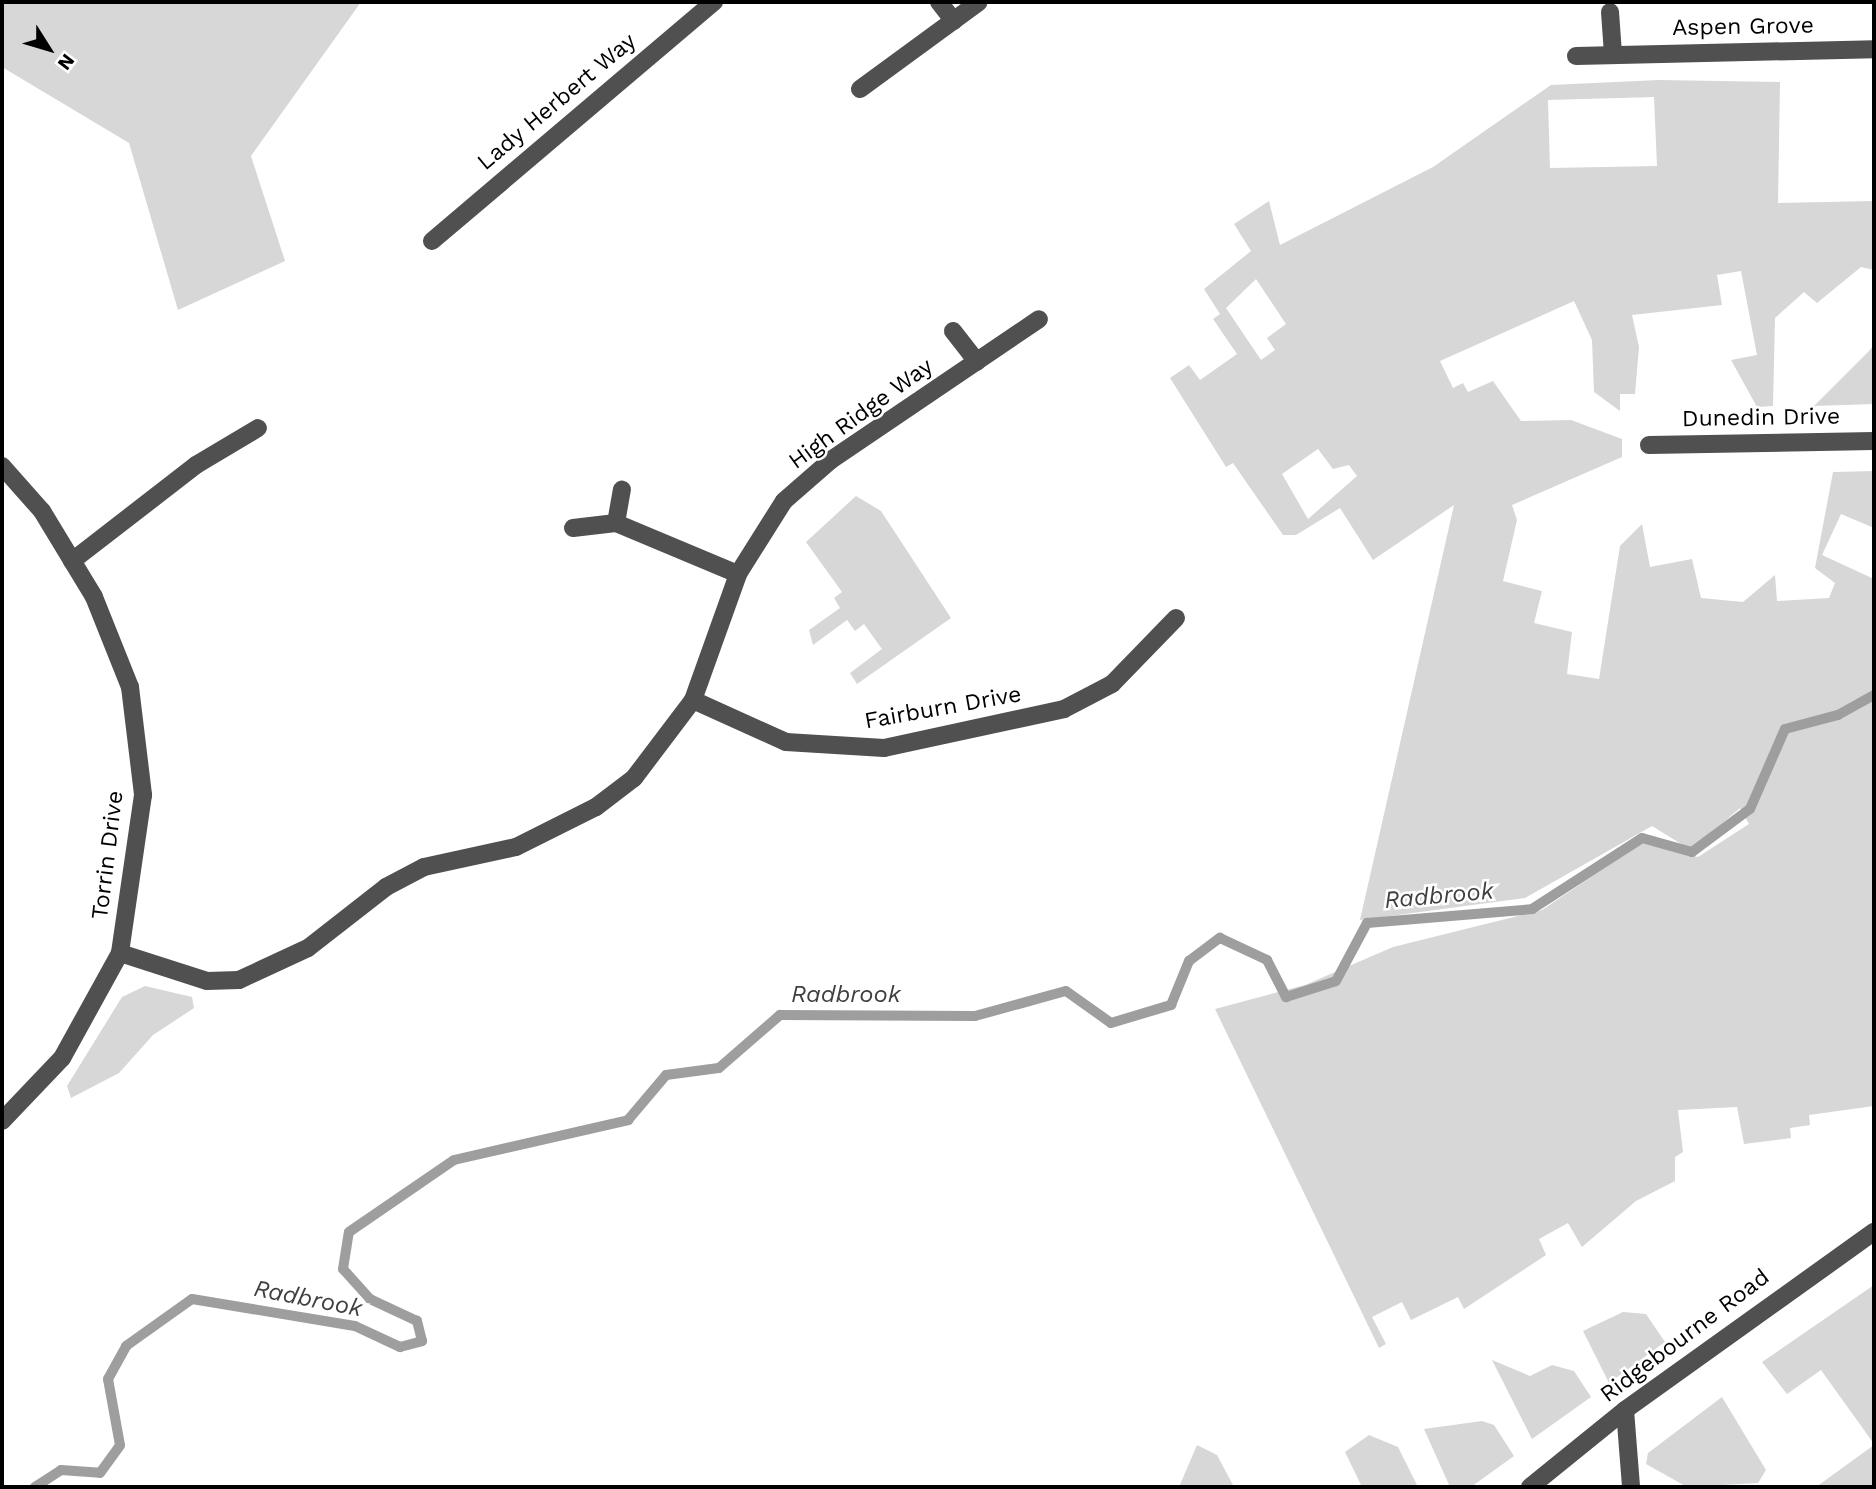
<!DOCTYPE html>
<html>
<head>
<meta charset="utf-8">
<style>
  body { margin:0 }
  #map { position:relative; width:1876px; height:1489px; overflow:hidden; background:#fff; font-family:"Work Sans",sans-serif }
  div>[style] { position:absolute }
  [style*='--x'] { left:calc(var(--x)*1px); top:calc(var(--y)*1px); width:calc(var(--w)*1px); rotate:calc(var(--a)*1deg) }
  .green>* { inset:0; background:#d7d7d7 }
  .stream>* { height:10px; margin:-5px; padding:0 5px; transform-origin:5px; border-radius:5px; background:#9e9e9e }
  .minor>* { height:18px; margin:-9px; padding:0 9px; transform-origin:9px; border-radius:9px; background:#505050 }
  span { translate:-50% -50%; white-space:nowrap; text-align:center; line-height:1.15; -webkit-text-stroke:5px #fff; paint-order:stroke }
  .street-label { font-size:23px; color:#000 }
  .water-label { font-size:24px; color:#3f3f3f; font-style:italic }
  .frame { position:absolute; inset:0; border:4px solid #000; pointer-events:none }
  .north { position:absolute; left:14px; top:14px; width:70px; height:70px; -webkit-text-stroke:5px #fff; paint-order:stroke; rotate:127deg; font-size:19px; font-weight:700; line-height:28px; text-align:center; color:#000 }
  .north::after { content:''; display:block; margin:auto; width:24px; height:32px; background:#000; clip-path:polygon(50% 0,100% 100%,50% 72%,0 100%) }
</style>
</head>
<body>
<div id="map">
  <div class="green">
    <div style="clip-path:polygon(2px 2px,361px 2px,251px 156px,285px 261px,178px 310px,129px 143px,2px 67px)"></div>
    <div style="clip-path:polygon(evenodd,1659px 80px,1780px 82px,1778px 203px,1874px 201px,1874px 270px,1861px 267px,1817px 303px,1804px 292px,1775px 318px,1773px 406px,1757px 407px,1731px 360px,1757px 355px,1741px 271px,1717px 275px,1722px 305px,1632px 315px,1639px 347px,1635px 394px,1620px 394px,1620px 411px,1594px 392px,1592px 340px,1574px 301px,1440px 361px,1453px 388px,1463px 383px,1468px 392px,1493px 381px,1521px 421px,1571px 420px,1622px 439px,1622px 457px,1512px 505px,1517px 520px,1503px 581px,1542px 591px,1534px 623px,1572px 632px,1567px 674px,1599px 679px,1620px 546px,1642px 524px,1650px 567px,1692px 559px,1701px 598px,1743px 602px,1775px 575px,1777px 601px,1829px 598px,1835px 583px,1815px 568px,1833px 472px,1874px 471px,1874px 528px,1841px 514px,1822px 555px,1874px 579px,1874px 1106px,1809px 1115px,1810px 1125px,1790px 1128px,1791px 1138px,1744px 1144px,1737px 1107px,1678px 1110px,1683px 1152px,1675px 1157px,1675px 1181px,1636px 1201px,1582px 1247px,1568px 1223px,1539px 1239px,1546px 1255px,1464px 1309px,1458px 1297px,1411px 1320px,1402px 1302px,1372px 1317px,1386px 1344px,1379px 1348px,1215px 1009px,1305px 985px,1393px 947px,1542px 910px,1642px 843px,1698px 857px,1749px 824px,1740px 808px,1691px 850px,1652px 826px,1525px 898px,1360px 920px,1454px 505px,1373px 560px,1340px 508px,1296px 535px,1283px 535px,1233px 463px,1226px 467px,1170px 378px,1189px 365px,1200px 380px,1237px 354px,1213px 319px,1220px 314px,1204px 289px,1251px 251px,1234px 224px,1269px 201px,1280px 245px,1433px 167px,1551px 85px,1659px 80px,1654px 97px,1657px 166px,1550px 168px,1548px 100px,1654px 97px,1659px 80px,1256px 279px,1286px 324px,1267px 338px,1275px 350px,1261px 360px,1226px 308px,1256px 279px,1659px 80px,1318px 449px,1333px 469px,1349px 465px,1357px 476px,1308px 519px,1282px 474px,1318px 449px)"></div>
    <div style="clip-path:polygon(1874px 345px,1874px 404px,1814px 406px,1868px 352px)"></div>
    <div style="clip-path:polygon(856px 496px,881px 511px,951px 618px,857px 684px,850px 673px,882px 649px,864px 624px,855px 631px,847px 620px,813px 645px,809px 630px,840px 608px,834px 598px,842px 592px,806px 542px)"></div>
    <div style="clip-path:polygon(145px 986px,192px 997px,194px 1008px,153px 1035px,119px 1073px,71px 1098px,67px 1086px,122px 997px)"></div>
    <div style="clip-path:polygon(1874px 1285px,1874px 1444px,1821px 1370px,1787px 1394px,1762px 1362px)"></div>
    <div style="clip-path:polygon(1623px 1312px,1646px 1314px,1665px 1342px,1609px 1383px,1583px 1331px)"></div>
    <div style="clip-path:polygon(1492px 1360px,1530px 1376px,1552px 1365px,1574px 1371px,1591px 1397px,1532px 1439px)"></div>
    <div style="clip-path:polygon(1722px 1397px,1766px 1470px,1758px 1483px,1687px 1487px,1646px 1464px,1648px 1453px)"></div>
    <div style="clip-path:polygon(1482px 1421px,1494px 1425px,1514px 1456px,1471px 1487px,1450px 1487px,1424px 1429px)"></div>
    <div style="clip-path:polygon(1369px 1435px,1398px 1447px,1418px 1487px,1362px 1487px,1345px 1452px)"></div>
    <div style="clip-path:polygon(1197px 1445px,1217px 1455px,1234px 1487px,1179px 1487px)"></div>
    <div style="clip-path:polygon(1874px 1445px,1874px 1487px,1816px 1487px)"></div>
  </div>
  <div class="stream">
    <div style="--x:35;--y:1487;--w:31;--a:-33"></div>
    <div style="--x:61;--y:1470;--w:39;--a:4"></div>
    <div style="--x:100;--y:1473;--w:34;--a:-54"></div>
    <div style="--x:120;--y:1445;--w:67;--a:-100.3"></div>
    <div style="--x:108;--y:1379;--w:38;--a:-61"></div>
    <div style="--x:126;--y:1346;--w:81;--a:-35.5"></div>
    <div style="--x:192;--y:1299;--w:165;--a:9.4"></div>
    <div style="--x:355;--y:1326;--w:50;--a:25"></div>
    <div style="--x:400;--y:1347;--w:23;--a:-15"></div>
    <div style="--x:422;--y:1341;--w:21;--a:-104"></div>
    <div style="--x:417;--y:1321;--w:52;--a:-154.9"></div>
    <div style="--x:370;--y:1299;--w:40;--a:-132"></div>
    <div style="--x:343;--y:1269;--w:37;--a:-81"></div>
    <div style="--x:349;--y:1232;--w:127;--a:-34.4"></div>
    <div style="--x:454;--y:1160;--w:179;--a:-12.9"></div>
    <div style="--x:628;--y:1120;--w:59;--a:-49.8"></div>
    <div style="--x:666;--y:1075;--w:53;--a:-7.5"></div>
    <div style="--x:719;--y:1068;--w:81;--a:-41"></div>
    <div style="--x:780;--y:1015;--w:195;--a:0.3"></div>
    <div style="--x:975;--y:1016;--w:94;--a:-15.4"></div>
    <div style="--x:1066;--y:991;--w:55;--a:35.4"></div>
    <div style="--x:1111;--y:1023;--w:63;--a:-16.7"></div>
    <div style="--x:1171;--y:1005;--w:48;--a:-67.8"></div>
    <div style="--x:1189;--y:961;--w:39;--a:-37"></div>
    <div style="--x:1220;--y:938;--w:52;--a:25.1"></div>
    <div style="--x:1267;--y:960;--w:42;--a:62.8"></div>
    <div style="--x:1286;--y:997;--w:52;--a:-17.7"></div>
    <div style="--x:1336;--y:981;--w:66;--a:-61.9"></div>
    <div style="--x:1367;--y:923;--w:166;--a:-4.8"></div>
    <div style="--x:1532;--y:909;--w:131;--a:-32.8"></div>
    <div style="--x:1642;--y:838;--w:52;--a:15.6"></div>
    <div style="--x:1692;--y:852;--w:72;--a:-36.6"></div>
    <div style="--x:1750;--y:809;--w:87;--a:-66.4"></div>
    <div style="--x:1785;--y:729;--w:55;--a:-14.8"></div>
    <div style="--x:1838;--y:715;--w:41;--a:-29.1"></div>
  </div>
  <div class="minor">
    <div style="--x:939;--y:2;--w:24;--a:52"></div>
    <div style="--x:1610;--y:12;--w:42;--a:85.9"></div>
    <div style="--x:1576;--y:56;--w:298;--a:-1.3"></div>
    <div style="--x:860;--y:89;--w:147;--a:-36.2"></div>
    <div style="--x:432;--y:241;--w:370;--a:-40.3"></div>
    <div style="--x:953;--y:331;--w:39;--a:52"></div>
    <div style="--x:1649;--y:445;--w:225;--a:-1"></div>
    <div style="--x:2;--y:466;--w:60;--a:48.4"></div>
    <div style="--x:42;--y:511;--w:100;--a:58.8"></div>
    <div style="--x:94;--y:597;--w:97;--a:68.2"></div>
    <div style="--x:130;--y:687;--w:109;--a:83.1"></div>
    <div style="--x:143;--y:795;--w:160;--a:98.3"></div>
    <div style="--x:120;--y:953;--w:120;--a:118.9"></div>
    <div style="--x:62;--y:1058;--w:87;--a:133.6"></div>
    <div style="--x:616;--y:523;--w:34;--a:-80"></div>
    <div style="--x:573;--y:528;--w:43;--a:-6.6"></div>
    <div style="--x:616;--y:523;--w:132;--a:22.7"></div>
    <div style="--x:72;--y:561;--w:157;--a:-37.7"></div>
    <div style="--x:196;--y:465;--w:72;--a:-30.8"></div>
    <div style="--x:693;--y:700;--w:102;--a:24.3"></div>
    <div style="--x:786;--y:742;--w:98;--a:3.5"></div>
    <div style="--x:884;--y:748;--w:184;--a:-12.2"></div>
    <div style="--x:1064;--y:709;--w:54;--a:-27.5"></div>
    <div style="--x:1112;--y:684;--w:92;--a:-45.9"></div>
    <div style="--x:120;--y:953;--w:91;--a:17.8"></div>
    <div style="--x:207;--y:981;--w:32;--a:-2"></div>
    <div style="--x:239;--y:980;--w:76;--a:-24.9"></div>
    <div style="--x:308;--y:948;--w:99;--a:-38"></div>
    <div style="--x:386;--y:887;--w:43;--a:-27.8"></div>
    <div style="--x:424;--y:867;--w:94;--a:-12.3"></div>
    <div style="--x:516;--y:847;--w:89;--a:-26.6"></div>
    <div style="--x:596;--y:807;--w:48;--a:-37.3"></div>
    <div style="--x:634;--y:778;--w:98;--a:-52.9"></div>
    <div style="--x:693;--y:700;--w:134;--a:-70.3"></div>
    <div style="--x:738;--y:574;--w:86;--a:-57.8"></div>
    <div style="--x:784;--y:501;--w:62;--a:-41.1"></div>
    <div style="--x:831;--y:460;--w:251;--a:-34.1"></div>
    <div style="--x:1625;--y:1410;--w:77;--a:85.5"></div>
    <div style="--x:1530;--y:1487;--w:122;--a:-39"></div>
    <div style="--x:1625;--y:1410;--w:306;--a:-35.6"></div>
  </div>
  <div class="street-label">
    <span style="left:1743px;top:27px;rotate:-1deg">Aspen Grove</span>
    <span style="left:557px;top:102px;rotate:-40deg">Lady Herbert Way</span>
    <span style="left:861px;top:414px;rotate:-36deg">High Ridge Way</span>
    <span style="left:1761px;top:418px;rotate:-1deg">Dunedin Drive</span>
    <span style="left:943px;top:708px;rotate:-10deg">Fairburn Drive</span>
    <span style="left:108px;top:855px;rotate:-83deg">Torrin Drive</span>
    <span style="left:1685px;top:1336px;rotate:-37deg">Ridgebourne Road</span>
  </div>
  <div class="water-label">
    <span style="left:1439px;top:896px;rotate:-5deg">Radbrook</span>
    <span style="left:846px;top:995px">Radbrook</span>
    <span style="left:308px;top:1299px;rotate:11deg">Radbrook</span>
  </div>
  <div class="frame"></div>
  <div class="north">N</div>
</div>
</body>
</html>
